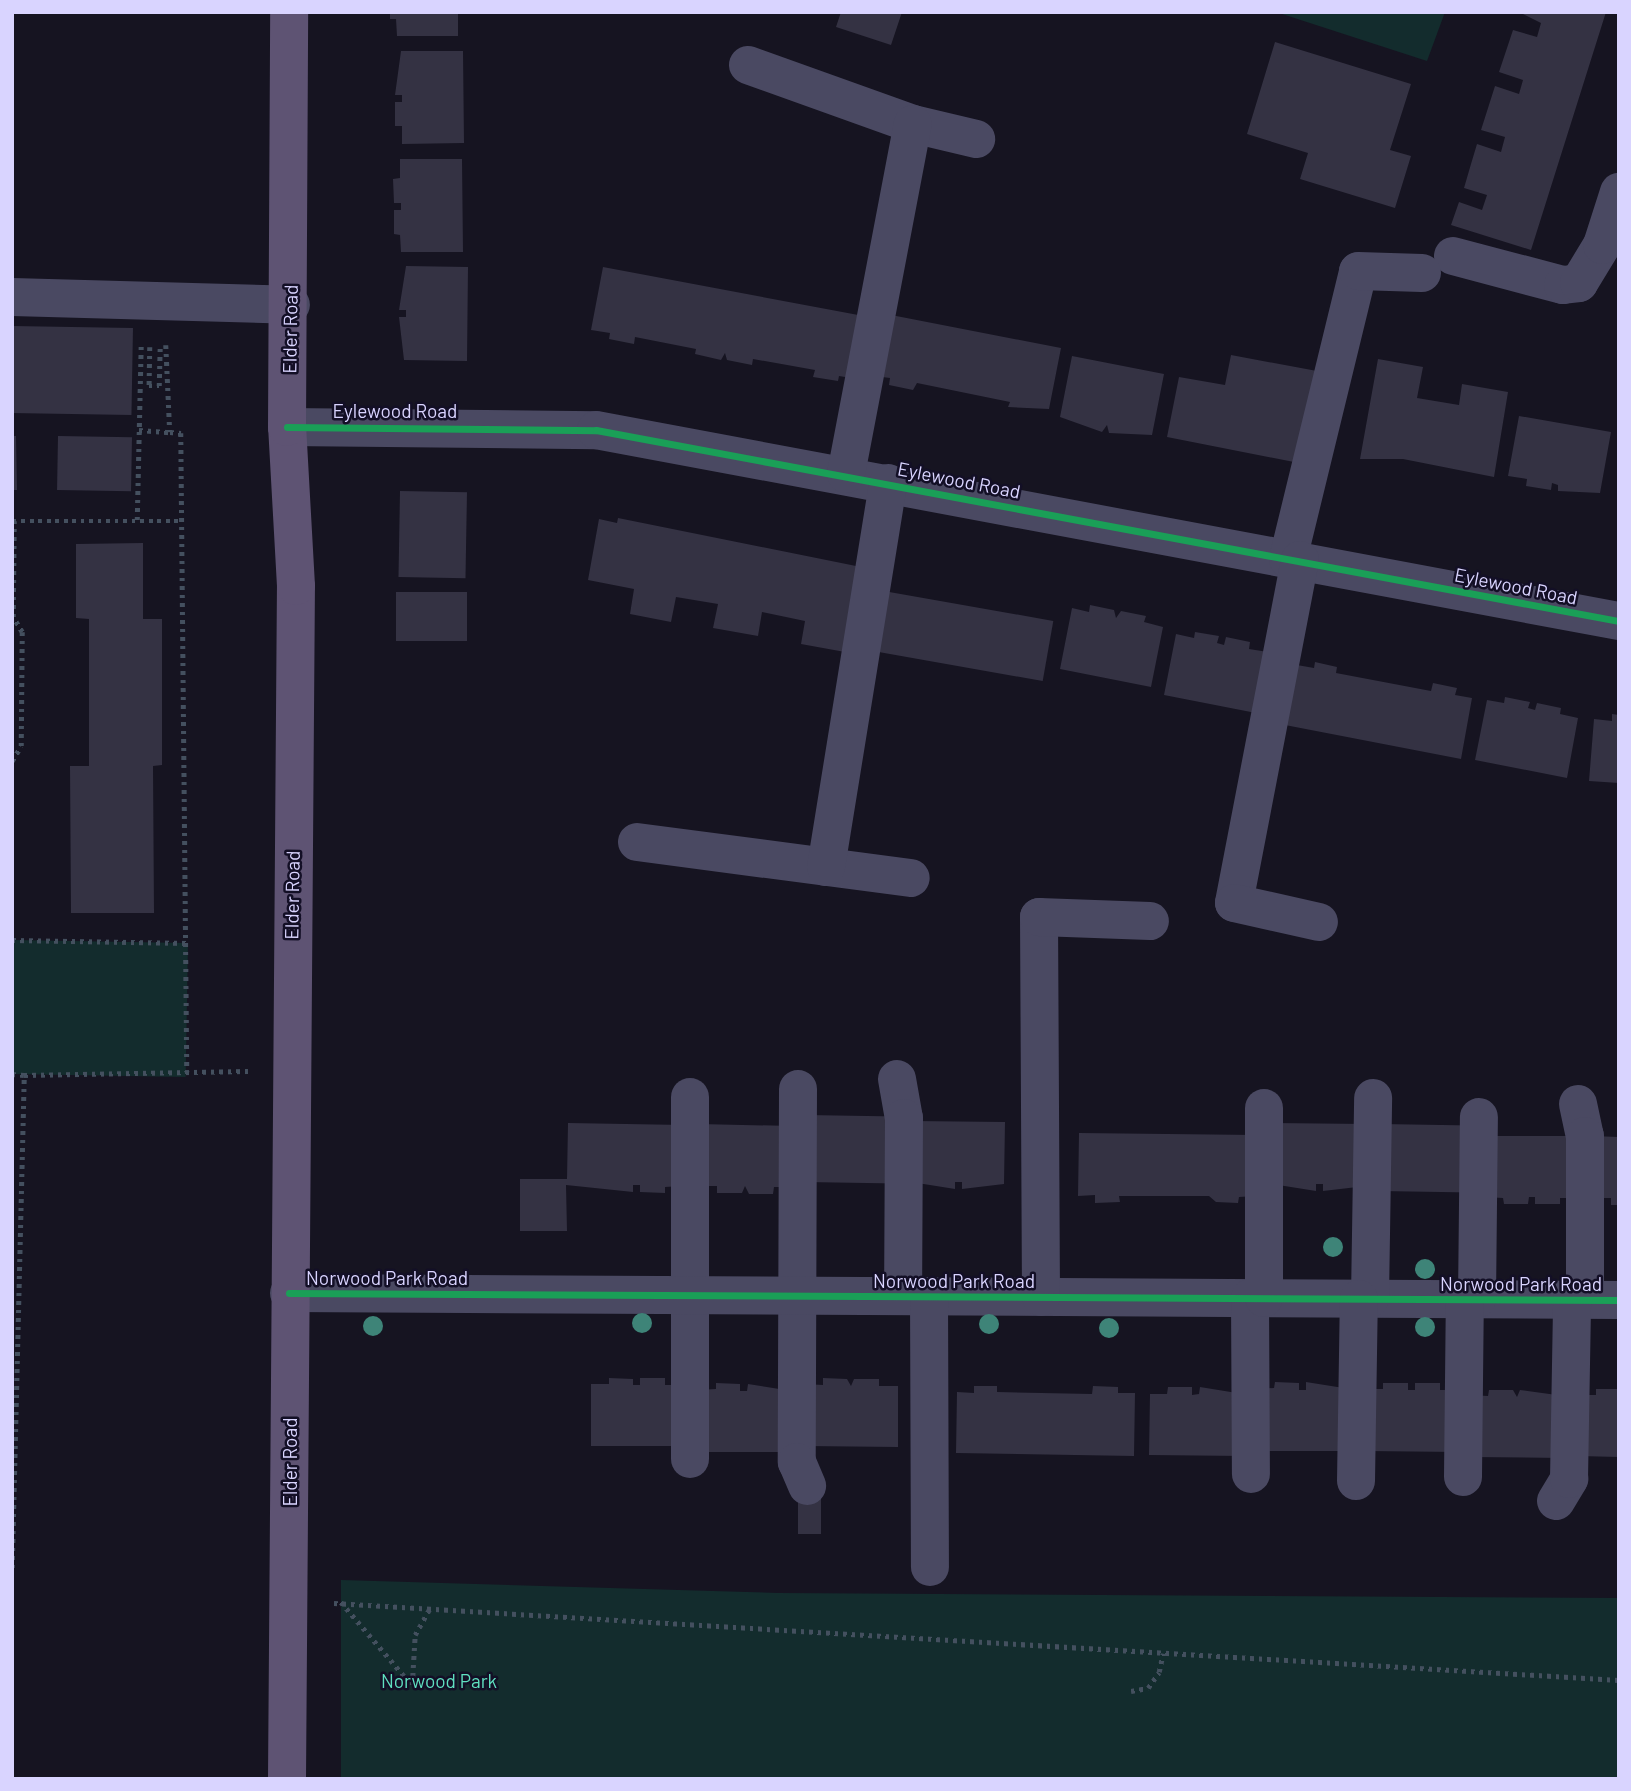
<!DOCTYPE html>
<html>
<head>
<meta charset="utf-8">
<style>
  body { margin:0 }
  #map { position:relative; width:1631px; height:1791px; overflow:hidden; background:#161421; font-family:Barlow,sans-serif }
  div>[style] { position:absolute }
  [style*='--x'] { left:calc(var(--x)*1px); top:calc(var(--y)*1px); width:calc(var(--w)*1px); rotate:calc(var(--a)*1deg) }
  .green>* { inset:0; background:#132c2d; transform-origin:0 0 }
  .building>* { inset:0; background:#343243; transform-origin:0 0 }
  .path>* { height:4.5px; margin-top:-2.25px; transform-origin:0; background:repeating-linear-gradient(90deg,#44505f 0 3.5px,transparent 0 8.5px) }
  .minor>* { height:38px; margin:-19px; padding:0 19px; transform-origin:19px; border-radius:19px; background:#4a4962 }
  .major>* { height:38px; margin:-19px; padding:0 19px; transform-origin:19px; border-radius:19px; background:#5e5373 }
  .cycleway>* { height:7px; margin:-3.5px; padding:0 3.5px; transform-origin:3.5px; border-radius:3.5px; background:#1a9f57 }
  .trees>* { width:20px; height:20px; margin:-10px; border-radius:50%; background:#3e8478 }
  span { translate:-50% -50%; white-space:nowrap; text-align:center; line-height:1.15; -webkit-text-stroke:5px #130f26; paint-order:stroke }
  .street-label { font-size:19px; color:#d9d4ff }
  .park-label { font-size:19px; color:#5fe0c0 }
  .frame { position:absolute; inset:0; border:14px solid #d9d4ff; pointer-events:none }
</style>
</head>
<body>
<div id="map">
  <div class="green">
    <div style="clip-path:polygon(1276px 12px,1445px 12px,1427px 61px)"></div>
    <div style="left:12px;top:940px;width:176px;height:134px;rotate:1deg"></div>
    <div style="clip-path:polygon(341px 1580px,778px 1593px,1619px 1598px,1619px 1779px,341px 1779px)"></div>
  </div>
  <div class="building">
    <div style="clip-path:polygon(390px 12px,458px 12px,458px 36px,397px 36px,396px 19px,390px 19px)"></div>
    <div style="clip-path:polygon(841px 12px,902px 12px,891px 45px,836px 27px)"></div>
    <div style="clip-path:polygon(1519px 12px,1606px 12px,1531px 250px,1451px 225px,1459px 202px,1482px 210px,1487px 195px,1464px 188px,1471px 164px,1477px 144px,1501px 152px,1505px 137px,1481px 130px,1495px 86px,1519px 94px,1523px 80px,1499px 72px,1513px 30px,1537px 37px,1541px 23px)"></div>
    <div style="clip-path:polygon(1275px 42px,1411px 84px,1390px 150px,1411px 156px,1395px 208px,1300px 179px,1308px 153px,1247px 134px)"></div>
    <div style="clip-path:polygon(401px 51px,463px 51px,464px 143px,402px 144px,402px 126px,395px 126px,395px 102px,402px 102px,402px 95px,395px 95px)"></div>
    <div style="clip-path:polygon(400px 159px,462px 159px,463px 252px,401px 252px,400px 235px,394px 234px,394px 210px,401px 210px,401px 203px,394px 203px,393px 179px,400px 178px)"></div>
    <div style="clip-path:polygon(406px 266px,468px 267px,467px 361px,404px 360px,399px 317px,406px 317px,406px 310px,399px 310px)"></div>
    <div style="clip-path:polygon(603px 267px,869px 317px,857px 379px,839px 376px,838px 381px,813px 377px,815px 370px,753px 359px,752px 365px,727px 360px,725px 353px,721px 360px,695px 354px,696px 349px,635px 337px,634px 344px,609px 339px,610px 333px,591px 330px)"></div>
    <div style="clip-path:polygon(886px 314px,1061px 348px,1049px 409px,1008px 407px,1010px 402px,917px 383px,913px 390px,889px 385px,890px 378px,874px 376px)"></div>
    <div style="left:12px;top:326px;width:121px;height:87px;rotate:1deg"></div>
    <div style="clip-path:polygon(1231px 355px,1317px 371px,1299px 463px,1167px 437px,1179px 377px,1225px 385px)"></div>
    <div style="clip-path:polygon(1072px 356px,1164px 374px,1152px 435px,1109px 433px,1107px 425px,1102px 432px,1060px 417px)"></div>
    <div style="clip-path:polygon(1378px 359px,1423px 367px,1417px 398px,1459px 405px,1462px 384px,1508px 392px,1494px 477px,1403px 459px,1360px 459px)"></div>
    <div style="clip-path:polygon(1519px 416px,1611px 432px,1600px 493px,1558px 491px,1558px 485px,1552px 483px,1551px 490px,1526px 486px,1527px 479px,1508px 476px)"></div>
    <div style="clip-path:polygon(12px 436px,16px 436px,17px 490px,12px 490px)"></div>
    <div style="left:58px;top:436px;width:74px;height:54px;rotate:1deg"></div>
    <div style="left:400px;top:491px;width:67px;height:86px;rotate:1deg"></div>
    <div style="clip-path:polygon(618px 518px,861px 567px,845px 652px,801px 644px,805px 621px,762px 612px,758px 636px,713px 628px,718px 604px,676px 597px,671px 622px,630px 614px,634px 589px,588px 580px,599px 519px,617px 523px)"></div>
    <div style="clip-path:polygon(143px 543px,143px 619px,162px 619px,162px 765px,153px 766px,154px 913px,71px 913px,70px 766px,89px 766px,89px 619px,76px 618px,76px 544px)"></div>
    <div style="left:878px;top:590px;width:178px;height:61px;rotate:10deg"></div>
    <div style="left:396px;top:592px;width:71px;height:49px"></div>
    <div style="clip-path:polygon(1090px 605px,1114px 610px,1116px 618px,1121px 611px,1146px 616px,1144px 622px,1163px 627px,1151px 687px,1060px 669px,1072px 608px,1089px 612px)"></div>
    <div style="clip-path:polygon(1195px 632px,1219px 636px,1217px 643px,1224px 645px,1226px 637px,1250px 642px,1249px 649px,1268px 652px,1256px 713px,1164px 695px,1176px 634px,1194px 638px)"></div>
    <div style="clip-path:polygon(1315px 662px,1337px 667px,1336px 673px,1431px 691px,1433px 683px,1457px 688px,1455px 695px,1472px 698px,1461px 759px,1285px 725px,1297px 665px,1314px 668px)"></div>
    <div style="clip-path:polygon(1505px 697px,1530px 702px,1528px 708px,1535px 710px,1537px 703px,1561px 708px,1560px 714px,1578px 718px,1567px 778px,1475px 760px,1487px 700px,1504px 703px)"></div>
    <div style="clip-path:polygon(1612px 714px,1619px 715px,1619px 783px,1589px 781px,1594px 719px,1612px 721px)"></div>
    <div style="left:806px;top:1115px;width:92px;height:67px;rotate:1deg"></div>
    <div style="clip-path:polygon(912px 1121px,1005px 1122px,1004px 1184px,962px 1189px,962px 1182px,955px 1182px,955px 1189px,911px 1182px)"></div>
    <div style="clip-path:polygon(568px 1123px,684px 1125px,682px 1186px,665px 1187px,665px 1193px,640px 1192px,640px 1185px,633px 1185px,633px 1192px,566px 1185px,567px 1231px,520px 1231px,520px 1179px,567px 1179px)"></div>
    <div style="clip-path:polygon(1273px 1123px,1366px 1124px,1366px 1186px,1323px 1191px,1323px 1184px,1316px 1184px,1316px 1191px,1272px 1184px)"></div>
    <div style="clip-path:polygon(699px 1124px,792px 1126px,791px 1187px,774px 1187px,773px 1194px,749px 1194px,745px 1186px,742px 1193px,717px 1193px,717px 1186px,698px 1186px)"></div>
    <div style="left:1381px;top:1124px;width:91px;height:67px;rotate:1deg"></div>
    <div style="clip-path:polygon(1079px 1133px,1256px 1135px,1256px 1196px,1239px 1197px,1238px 1203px,1216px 1202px,1209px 1196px,1119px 1196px,1120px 1202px,1095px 1203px,1095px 1195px,1078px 1196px)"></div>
    <div style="clip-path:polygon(1485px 1136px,1578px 1136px,1578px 1198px,1560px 1198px,1560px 1204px,1535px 1204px,1535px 1197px,1529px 1197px,1528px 1204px,1504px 1204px,1503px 1198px,1484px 1197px)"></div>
    <div style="clip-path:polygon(1592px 1136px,1619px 1137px,1619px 1205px,1611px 1205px,1611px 1198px,1592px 1198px)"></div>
    <div style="clip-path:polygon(609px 1378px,633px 1379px,633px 1385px,640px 1385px,640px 1378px,665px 1378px,665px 1385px,684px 1385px,684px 1446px,591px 1446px,591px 1384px,609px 1384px)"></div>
    <div style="clip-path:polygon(823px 1378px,847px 1379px,851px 1386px,854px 1379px,879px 1379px,879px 1386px,898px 1386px,898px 1447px,805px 1446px,805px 1384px,823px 1385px)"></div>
    <div style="clip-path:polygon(1275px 1382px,1299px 1383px,1299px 1390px,1306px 1390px,1306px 1382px,1350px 1389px,1350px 1451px,1256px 1451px,1257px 1389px,1274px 1388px)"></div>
    <div style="clip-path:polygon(716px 1383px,740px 1384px,740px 1391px,747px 1391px,748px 1384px,792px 1391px,791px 1452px,697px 1452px,698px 1390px,716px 1389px)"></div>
    <div style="clip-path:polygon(1383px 1383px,1408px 1383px,1408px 1390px,1415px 1390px,1415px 1383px,1440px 1383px,1440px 1390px,1459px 1390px,1459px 1452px,1365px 1451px,1366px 1389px,1383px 1389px)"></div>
    <div style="clip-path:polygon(974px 1386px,997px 1386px,997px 1392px,1092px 1394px,1093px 1386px,1118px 1387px,1118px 1393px,1135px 1393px,1134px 1456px,956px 1453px,957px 1392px,974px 1393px)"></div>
    <div style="clip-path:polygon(1168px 1387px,1192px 1387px,1192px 1395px,1199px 1394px,1200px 1387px,1243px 1394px,1243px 1456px,1149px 1455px,1150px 1394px,1167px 1394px)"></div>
    <div style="clip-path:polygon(1596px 1389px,1619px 1389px,1619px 1457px,1578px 1456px,1578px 1395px,1596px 1395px)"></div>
    <div style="clip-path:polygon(1489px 1390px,1513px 1390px,1517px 1397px,1520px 1390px,1564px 1396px,1563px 1458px,1470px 1457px,1471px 1395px,1488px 1396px)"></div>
    <div style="left:798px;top:1494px;width:23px;height:40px"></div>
  </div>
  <div class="path">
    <div style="--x:166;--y:345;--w:87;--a:87.4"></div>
    <div style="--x:170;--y:432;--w:11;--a:5"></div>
    <div style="--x:181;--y:433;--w:639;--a:89.46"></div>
    <div style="--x:150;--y:347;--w:39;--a:91"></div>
    <div style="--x:149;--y:386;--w:10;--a:0"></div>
    <div style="--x:159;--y:386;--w:40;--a:-88.6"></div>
    <div style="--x:139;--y:430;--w:31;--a:4"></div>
    <div style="--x:137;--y:520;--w:175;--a:-88.7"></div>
    <div style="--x:13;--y:521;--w:169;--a:0"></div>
    <div style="--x:12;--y:761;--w:17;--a:-59"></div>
    <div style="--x:21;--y:746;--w:114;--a:-89.5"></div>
    <div style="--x:22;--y:632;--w:17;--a:-121"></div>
    <div style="--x:13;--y:617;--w:96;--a:-89.4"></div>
    <div style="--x:12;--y:940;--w:176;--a:1"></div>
    <div style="--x:12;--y:1074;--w:12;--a:5"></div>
    <div style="--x:12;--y:1568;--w:493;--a:-88.6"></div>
    <div style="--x:24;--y:1075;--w:224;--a:-1"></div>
    <div style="--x:341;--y:1602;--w:109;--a:49.5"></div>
    <div style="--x:334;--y:1603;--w:1287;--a:3.43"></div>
    <div style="--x:412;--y:1685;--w:50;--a:-86.6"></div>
    <div style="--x:415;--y:1635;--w:33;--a:-61"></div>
    <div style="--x:1131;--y:1691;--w:17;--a:-10"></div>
    <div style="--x:1148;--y:1688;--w:19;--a:-55"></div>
    <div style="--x:1159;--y:1672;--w:19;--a:-78"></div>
  </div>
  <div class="minor">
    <div style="--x:748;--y:65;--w:175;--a:19.7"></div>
    <div style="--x:913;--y:124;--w:65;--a:13.4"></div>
    <div style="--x:1453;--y:256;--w:114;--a:14.8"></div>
    <div style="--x:1563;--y:285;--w:16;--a:-7"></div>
    <div style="--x:1579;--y:283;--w:44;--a:-58.8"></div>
    <div style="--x:1602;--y:245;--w:56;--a:-72.2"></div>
    <div style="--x:12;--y:297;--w:279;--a:1.6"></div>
    <div style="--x:287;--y:427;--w:309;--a:0.6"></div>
    <div style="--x:596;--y:430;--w:1041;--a:10.58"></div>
    <div style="--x:846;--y:474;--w:356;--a:-79.2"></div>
    <div style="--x:1288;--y:559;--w:296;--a:-76.3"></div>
    <div style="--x:1358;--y:271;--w:64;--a:1.8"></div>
    <div style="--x:1300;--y:560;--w:349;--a:100.9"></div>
    <div style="--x:1234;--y:903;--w:87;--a:12.6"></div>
    <div style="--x:637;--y:842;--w:276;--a:7.5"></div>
    <div style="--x:826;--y:867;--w:389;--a:-80.8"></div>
    <div style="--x:897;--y:1079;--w:40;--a:80"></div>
    <div style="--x:904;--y:1118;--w:178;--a:90.3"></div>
    <div style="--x:798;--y:1089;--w:373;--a:90.2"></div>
    <div style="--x:797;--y:1462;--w:26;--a:67"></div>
    <div style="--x:690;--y:1097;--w:362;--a:90"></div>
    <div style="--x:1578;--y:1104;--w:33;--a:78"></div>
    <div style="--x:1585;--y:1136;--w:164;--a:90"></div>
    <div style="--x:289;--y:1293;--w:1330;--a:0.3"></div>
    <div style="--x:929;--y:1296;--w:271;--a:89.8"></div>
    <div style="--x:1041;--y:1297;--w:380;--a:-90.3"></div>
    <div style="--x:1039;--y:917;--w:111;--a:2.1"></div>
    <div style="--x:1250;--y:1298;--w:176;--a:89.7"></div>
    <div style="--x:1264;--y:1298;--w:190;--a:-90"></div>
    <div style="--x:1370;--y:1298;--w:200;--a:-89.1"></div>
    <div style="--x:1477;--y:1299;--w:182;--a:-89.4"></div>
    <div style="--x:1463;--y:1477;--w:178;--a:-89.4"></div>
    <div style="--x:1356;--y:1481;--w:182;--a:-89.1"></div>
    <div style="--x:1556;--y:1501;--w:26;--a:-59"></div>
    <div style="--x:1569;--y:1479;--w:180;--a:-89"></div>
  </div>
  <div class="major">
    <div style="--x:287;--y:1779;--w:1193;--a:-89.57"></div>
    <div style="--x:296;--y:586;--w:159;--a:-93.2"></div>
    <div style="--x:287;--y:427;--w:415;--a:-89.7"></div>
  </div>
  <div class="cycleway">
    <div style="--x:287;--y:427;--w:309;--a:0.6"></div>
    <div style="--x:596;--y:430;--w:1041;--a:10.58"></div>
    <div style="--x:289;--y:1293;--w:1330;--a:0.3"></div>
  </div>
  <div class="trees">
    <div style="left:1333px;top:1247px"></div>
    <div style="left:1425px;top:1269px"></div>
    <div style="left:642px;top:1323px"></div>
    <div style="left:989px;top:1324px"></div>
    <div style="left:373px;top:1326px"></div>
    <div style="left:1425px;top:1327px"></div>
    <div style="left:1109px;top:1328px"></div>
  </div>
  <div class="street-label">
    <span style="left:290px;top:329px;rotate:-89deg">Elder Road</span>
    <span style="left:395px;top:411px">Eylewood Road</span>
    <span style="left:959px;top:480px;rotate:11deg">Eylewood Road</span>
    <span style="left:1516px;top:586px;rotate:11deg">Eylewood Road</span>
    <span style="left:292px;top:895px;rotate:-89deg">Elder Road</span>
    <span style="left:387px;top:1278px">Norwood Park Road</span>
    <span style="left:954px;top:1281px">Norwood Park Road</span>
    <span style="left:1521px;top:1284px">Norwood Park Road</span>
    <span style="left:290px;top:1462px;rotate:-90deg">Elder Road</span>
  </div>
  <div class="park-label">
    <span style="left:439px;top:1681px">Norwood Park</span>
  </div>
  <div class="frame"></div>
</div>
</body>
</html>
